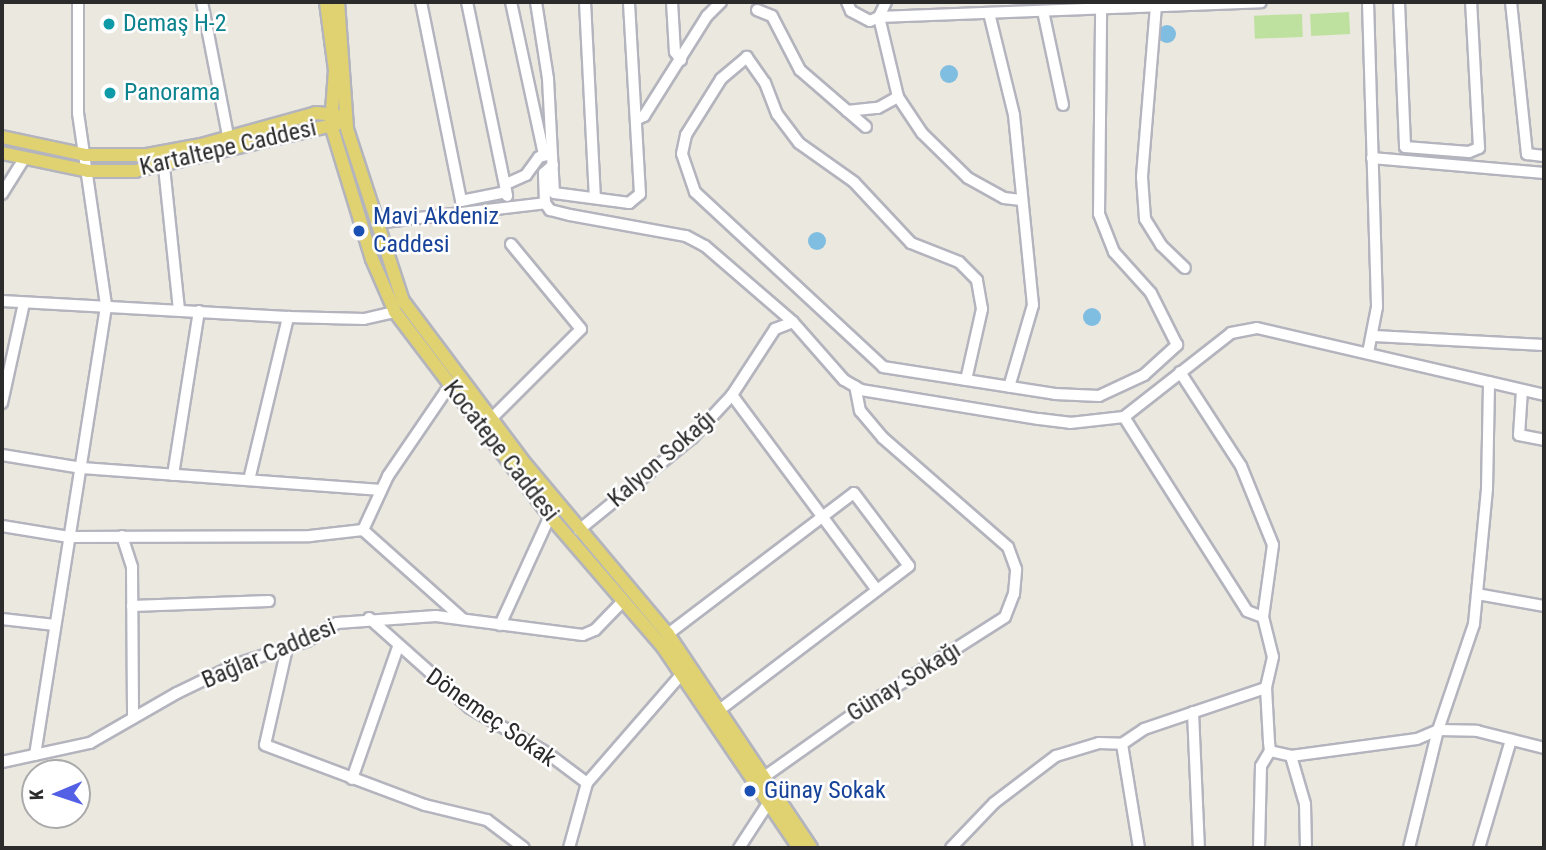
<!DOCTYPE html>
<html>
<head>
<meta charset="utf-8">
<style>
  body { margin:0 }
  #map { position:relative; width:1546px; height:850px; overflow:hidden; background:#ebe8e0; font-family:"Roboto Condensed",sans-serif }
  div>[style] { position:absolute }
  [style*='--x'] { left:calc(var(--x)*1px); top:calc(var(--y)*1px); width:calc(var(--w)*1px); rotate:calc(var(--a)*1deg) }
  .pitch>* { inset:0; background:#bfe1a0; transform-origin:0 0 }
  .water>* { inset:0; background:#7fbde1 }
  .round { border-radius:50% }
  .roads { filter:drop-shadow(2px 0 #b3b4bd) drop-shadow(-2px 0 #b3b4bd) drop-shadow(0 2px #b3b4bd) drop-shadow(0 -2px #b3b4bd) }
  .minor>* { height:10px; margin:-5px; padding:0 5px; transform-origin:5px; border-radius:5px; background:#fff }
  .major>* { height:12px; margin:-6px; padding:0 6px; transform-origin:6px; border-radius:6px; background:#e0d270 }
  .dots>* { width:19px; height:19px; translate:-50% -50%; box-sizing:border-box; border:4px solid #fff; border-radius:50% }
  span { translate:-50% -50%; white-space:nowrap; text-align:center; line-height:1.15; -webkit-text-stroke:5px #fff; paint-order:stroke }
  .culture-label { font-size:24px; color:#0d838f }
  .left { translate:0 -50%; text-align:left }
  .street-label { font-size:24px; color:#2b2b2b }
  .transit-label { font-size:24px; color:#164399 }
  .frame { position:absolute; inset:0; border:4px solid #2b2b2b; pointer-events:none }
  .north { position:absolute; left:21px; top:759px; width:70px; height:70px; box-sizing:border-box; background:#fff; border:2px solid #aaa; border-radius:50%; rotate:268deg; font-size:19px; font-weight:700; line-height:28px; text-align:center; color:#2b2b2b }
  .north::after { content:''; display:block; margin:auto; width:24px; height:32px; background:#535fe5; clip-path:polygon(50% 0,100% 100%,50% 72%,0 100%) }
</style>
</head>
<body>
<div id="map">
  <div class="pitch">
    <div style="left:1349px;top:12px;width:22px;height:39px;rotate:87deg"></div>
    <div style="left:1302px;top:14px;width:23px;height:48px;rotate:88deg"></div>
  </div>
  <div class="water">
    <div class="round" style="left:1158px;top:25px;width:18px;height:18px"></div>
    <div class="round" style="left:940px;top:65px;width:18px;height:18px"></div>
    <div class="round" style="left:808px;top:232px;width:18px;height:18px"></div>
    <div class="round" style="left:1083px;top:308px;width:18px;height:18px"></div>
  </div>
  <div class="roads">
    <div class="minor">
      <div style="--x:202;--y:2;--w:136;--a:79"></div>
      <div style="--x:421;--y:2;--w:203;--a:78.6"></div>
      <div style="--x:461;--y:201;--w:46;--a:-11.3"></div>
      <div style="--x:467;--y:2;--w:198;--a:78.3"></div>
      <div style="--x:511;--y:2;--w:156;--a:77.8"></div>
      <div style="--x:536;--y:2;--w:78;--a:81.1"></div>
      <div style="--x:548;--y:79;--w:114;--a:87"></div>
      <div style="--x:554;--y:193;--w:76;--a:7.6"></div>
      <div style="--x:629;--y:203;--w:14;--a:-39"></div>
      <div style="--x:640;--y:194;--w:192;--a:-93.3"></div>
      <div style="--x:585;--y:2;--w:196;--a:87.1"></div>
      <div style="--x:672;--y:2;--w:50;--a:86.6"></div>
      <div style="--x:675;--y:52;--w:10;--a:53"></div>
      <div style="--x:847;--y:2;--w:10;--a:66"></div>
      <div style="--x:851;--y:11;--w:21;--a:28"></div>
      <div style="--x:870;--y:21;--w:10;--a:-24"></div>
      <div style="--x:879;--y:17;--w:382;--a:-2.2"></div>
      <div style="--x:886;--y:2;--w:17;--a:115"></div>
      <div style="--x:879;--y:17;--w:82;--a:76.6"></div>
      <div style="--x:898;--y:97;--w:43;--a:56.3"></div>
      <div style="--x:922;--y:133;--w:64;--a:44.4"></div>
      <div style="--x:968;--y:178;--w:41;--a:29.1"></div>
      <div style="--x:1004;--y:198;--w:17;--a:7"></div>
      <div style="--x:1368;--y:2;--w:305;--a:88.3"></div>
      <div style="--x:1377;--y:307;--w:47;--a:101.1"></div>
      <div style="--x:1399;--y:2;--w:145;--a:87.6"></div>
      <div style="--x:1405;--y:147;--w:64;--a:4.5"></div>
      <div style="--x:1469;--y:152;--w:11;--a:-22"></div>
      <div style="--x:1479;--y:148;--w:146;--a:-93.1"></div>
      <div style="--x:1511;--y:2;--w:153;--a:84"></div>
      <div style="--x:1527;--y:154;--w:17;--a:7"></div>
      <div style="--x:1156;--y:6;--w:172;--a:94.7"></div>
      <div style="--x:1142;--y:177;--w:42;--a:85.9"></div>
      <div style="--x:1145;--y:219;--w:31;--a:58"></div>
      <div style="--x:1161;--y:245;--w:33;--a:44"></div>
      <div style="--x:757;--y:10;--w:16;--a:22"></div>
      <div style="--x:772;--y:16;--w:61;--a:62.6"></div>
      <div style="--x:800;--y:70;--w:87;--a:40.8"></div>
      <div style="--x:1043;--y:11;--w:96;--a:78"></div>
      <div style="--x:989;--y:13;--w:105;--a:76.2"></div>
      <div style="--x:1014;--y:115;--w:191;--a:84.3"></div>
      <div style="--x:1033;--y:305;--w:85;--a:106.3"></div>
      <div style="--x:847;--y:111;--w:31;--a:-6"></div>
      <div style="--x:878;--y:108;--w:23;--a:-29"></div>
      <div style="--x:636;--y:120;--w:9;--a:-27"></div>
      <div style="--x:644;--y:116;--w:118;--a:-57.8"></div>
      <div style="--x:707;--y:16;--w:20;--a:-45"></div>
      <div style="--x:1372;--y:158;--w:173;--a:5"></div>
      <div style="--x:164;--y:167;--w:144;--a:84"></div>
      <div style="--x:506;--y:184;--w:22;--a:-24"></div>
      <div style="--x:526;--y:175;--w:22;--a:-54"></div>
      <div style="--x:539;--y:157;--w:9;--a:-13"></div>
      <div style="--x:2;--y:194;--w:40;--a:-58"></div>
      <div style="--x:545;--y:203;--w:30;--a:-92"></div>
      <div style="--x:544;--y:173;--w:12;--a:-42"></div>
      <div style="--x:376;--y:223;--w:170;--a:-6.7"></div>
      <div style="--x:545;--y:203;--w:9;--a:54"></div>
      <div style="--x:550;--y:210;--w:21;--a:14"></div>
      <div style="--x:570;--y:215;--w:118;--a:10.3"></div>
      <div style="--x:686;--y:236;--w:21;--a:28"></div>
      <div style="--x:705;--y:246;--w:116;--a:40.8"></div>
      <div style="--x:793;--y:322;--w:77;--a:48.7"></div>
      <div style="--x:844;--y:380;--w:20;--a:30"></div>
      <div style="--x:861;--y:390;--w:180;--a:9.3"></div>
      <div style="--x:1039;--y:419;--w:31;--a:7"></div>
      <div style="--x:1070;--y:423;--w:54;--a:-6.3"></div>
      <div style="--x:1124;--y:417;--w:136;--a:-38.1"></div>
      <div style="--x:1231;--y:333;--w:26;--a:-11"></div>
      <div style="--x:1257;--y:328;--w:295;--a:13.1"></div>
      <div style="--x:2;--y:301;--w:286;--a:3.2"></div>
      <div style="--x:288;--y:317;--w:76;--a:1.5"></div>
      <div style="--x:364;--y:319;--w:32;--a:-13"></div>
      <div style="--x:1374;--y:336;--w:170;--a:3"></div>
      <div style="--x:1180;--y:372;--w:112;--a:57"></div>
      <div style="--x:1241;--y:466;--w:85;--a:67.9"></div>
      <div style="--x:1273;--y:545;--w:73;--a:97.9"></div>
      <div style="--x:1263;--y:617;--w:41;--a:76"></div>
      <div style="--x:1273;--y:657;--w:32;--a:103"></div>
      <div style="--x:1266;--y:688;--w:54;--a:86.8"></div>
      <div style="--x:1269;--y:742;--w:9;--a:84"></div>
      <div style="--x:1270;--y:751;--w:22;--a:13"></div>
      <div style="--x:966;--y:380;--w:73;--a:-77.3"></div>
      <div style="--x:982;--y:309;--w:29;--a:-100"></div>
      <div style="--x:977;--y:280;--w:25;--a:-135"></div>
      <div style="--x:959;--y:262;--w:52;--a:-158.4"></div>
      <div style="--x:911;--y:243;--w:83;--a:-133.1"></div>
      <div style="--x:854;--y:182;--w:67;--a:-144.7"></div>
      <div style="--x:799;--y:143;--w:36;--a:-127"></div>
      <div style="--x:777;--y:114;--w:33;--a:-111"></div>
      <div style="--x:765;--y:83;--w:32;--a:-125"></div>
      <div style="--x:747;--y:57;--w:34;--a:140"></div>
      <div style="--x:721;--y:79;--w:66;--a:122"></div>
      <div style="--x:686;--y:135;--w:19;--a:102"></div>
      <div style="--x:682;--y:154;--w:40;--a:71.1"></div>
      <div style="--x:695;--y:192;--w:257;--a:42.9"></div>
      <div style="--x:883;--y:367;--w:174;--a:8.9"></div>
      <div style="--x:1055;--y:394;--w:44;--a:2.6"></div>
      <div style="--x:1099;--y:396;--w:50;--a:-25"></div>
      <div style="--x:1144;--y:375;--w:45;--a:-42.3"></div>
      <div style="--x:1177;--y:345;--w:58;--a:-116.6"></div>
      <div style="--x:1151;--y:293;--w:55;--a:-132.1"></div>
      <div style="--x:1114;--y:252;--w:41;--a:-111.5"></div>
      <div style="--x:1099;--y:214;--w:206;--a:-89.4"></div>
      <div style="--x:450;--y:385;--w:110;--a:124.3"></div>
      <div style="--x:388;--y:476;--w:60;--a:114.8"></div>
      <div style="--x:363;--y:530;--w:134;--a:41.7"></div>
      <div style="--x:1522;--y:390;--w:45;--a:93.8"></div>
      <div style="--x:1519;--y:435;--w:25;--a:11"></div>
      <div style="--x:732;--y:395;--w:243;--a:53.4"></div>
      <div style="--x:2;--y:403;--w:102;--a:-77.6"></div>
      <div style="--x:1124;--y:417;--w:230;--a:57.6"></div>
      <div style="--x:1247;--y:611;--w:17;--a:21"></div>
      <div style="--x:491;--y:419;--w:127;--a:-45"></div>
      <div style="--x:581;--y:329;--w:110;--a:-129.5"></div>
      <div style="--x:2;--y:455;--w:81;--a:9.2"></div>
      <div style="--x:82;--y:468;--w:300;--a:4.2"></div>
      <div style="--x:173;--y:475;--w:166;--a:-81"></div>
      <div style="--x:249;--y:480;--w:168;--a:-76.5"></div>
      <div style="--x:2;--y:526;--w:68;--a:9.3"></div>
      <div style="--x:69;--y:537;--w:241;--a:-0.2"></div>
      <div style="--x:310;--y:536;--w:53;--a:-6.5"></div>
      <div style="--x:579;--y:530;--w:146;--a:-39.2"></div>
      <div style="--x:692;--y:438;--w:59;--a:-47.1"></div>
      <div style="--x:732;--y:395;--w:79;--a:-56.9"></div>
      <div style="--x:775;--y:329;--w:19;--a:-21"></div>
      <div style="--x:122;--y:536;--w:33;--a:72"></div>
      <div style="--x:132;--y:567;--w:151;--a:89.6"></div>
      <div style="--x:1477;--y:594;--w:68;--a:10.2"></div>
      <div style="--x:132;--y:606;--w:137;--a:-2.1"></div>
      <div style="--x:369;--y:618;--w:135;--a:41.7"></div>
      <div style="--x:470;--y:708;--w:89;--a:30.3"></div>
      <div style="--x:547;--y:753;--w:50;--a:36.9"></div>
      <div style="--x:2;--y:619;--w:53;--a:6.5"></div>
      <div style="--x:500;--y:625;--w:120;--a:-65.4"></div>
      <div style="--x:668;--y:634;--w:233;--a:-37.2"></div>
      <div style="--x:854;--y:493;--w:91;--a:53"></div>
      <div style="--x:909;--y:566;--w:238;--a:142.8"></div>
      <div style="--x:287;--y:648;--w:99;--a:102.8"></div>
      <div style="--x:265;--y:745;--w:171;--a:20.6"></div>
      <div style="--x:425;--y:805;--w:64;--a:13.6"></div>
      <div style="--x:487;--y:820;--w:46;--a:37.1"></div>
      <div style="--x:1193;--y:712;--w:136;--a:87.5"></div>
      <div style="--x:35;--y:755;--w:456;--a:-81"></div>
      <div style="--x:106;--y:305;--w:194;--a:-98.3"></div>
      <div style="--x:78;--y:113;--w:111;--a:-90"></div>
      <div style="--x:2;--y:762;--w:90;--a:-12.2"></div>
      <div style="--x:90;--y:743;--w:100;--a:-29.9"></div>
      <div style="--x:177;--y:693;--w:67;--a:-25.8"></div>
      <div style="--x:237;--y:664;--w:74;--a:-18.2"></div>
      <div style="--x:307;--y:641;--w:35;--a:-31"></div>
      <div style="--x:337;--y:623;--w:99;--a:-4"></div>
      <div style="--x:436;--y:616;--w:148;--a:7.4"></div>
      <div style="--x:583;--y:635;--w:13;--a:-23"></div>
      <div style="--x:595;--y:630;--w:39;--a:-46"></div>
      <div style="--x:764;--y:777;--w:109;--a:-35.3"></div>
      <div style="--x:853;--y:714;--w:180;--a:-32.5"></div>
      <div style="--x:1005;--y:617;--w:25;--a:-69"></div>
      <div style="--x:1014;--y:594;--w:25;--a:-85"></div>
      <div style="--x:1016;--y:569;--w:23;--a:-110"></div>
      <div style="--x:1008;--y:547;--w:166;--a:-138.9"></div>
      <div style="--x:883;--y:438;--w:35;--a:-130"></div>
      <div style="--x:860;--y:411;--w:25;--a:-101"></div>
      <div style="--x:352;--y:779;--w:140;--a:-70.8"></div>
      <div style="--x:569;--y:848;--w:67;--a:-74.5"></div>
      <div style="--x:587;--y:783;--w:143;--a:-49"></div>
      <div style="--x:739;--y:848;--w:55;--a:-56.9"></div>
      <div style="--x:951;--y:848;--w:62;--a:-46.3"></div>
      <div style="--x:994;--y:803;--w:78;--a:-37.2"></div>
      <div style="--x:1056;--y:756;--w:45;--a:-16.8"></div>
      <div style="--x:1099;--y:743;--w:23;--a:2"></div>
      <div style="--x:1139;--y:848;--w:105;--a:-99.3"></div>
      <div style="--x:1122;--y:744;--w:27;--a:-34"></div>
      <div style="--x:1144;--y:729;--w:129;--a:-18.6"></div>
      <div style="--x:1259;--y:848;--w:82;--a:-88.6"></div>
      <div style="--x:1261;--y:766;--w:17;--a:-59"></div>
      <div style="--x:1306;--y:848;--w:44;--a:-91.3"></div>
      <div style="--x:1305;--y:804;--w:50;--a:-106.3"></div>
      <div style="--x:1291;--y:756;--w:127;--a:-7.7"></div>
      <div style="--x:1417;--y:739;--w:23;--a:-23"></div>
      <div style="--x:1438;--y:730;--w:39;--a:1"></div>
      <div style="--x:1477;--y:731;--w:69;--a:14.2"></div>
      <div style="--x:1409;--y:848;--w:122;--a:-76.2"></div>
      <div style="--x:1438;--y:730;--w:112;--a:-71.2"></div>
      <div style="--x:1474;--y:624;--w:136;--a:-84.5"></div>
      <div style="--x:1487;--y:489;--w:107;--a:-88.9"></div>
      <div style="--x:1479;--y:848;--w:113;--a:-73.5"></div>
    </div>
    <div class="major">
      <div style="--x:326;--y:2;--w:69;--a:82.5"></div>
      <div style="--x:335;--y:70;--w:55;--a:94.2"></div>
      <div style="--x:331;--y:125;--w:140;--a:73"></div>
      <div style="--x:372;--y:259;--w:58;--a:66.5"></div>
      <div style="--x:395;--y:312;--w:256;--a:52.8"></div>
      <div style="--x:550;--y:516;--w:173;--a:49.2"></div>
      <div style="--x:663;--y:647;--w:243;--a:55.9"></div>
      <div style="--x:338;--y:2;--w:127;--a:85.9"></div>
      <div style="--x:347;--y:129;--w:181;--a:72"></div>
      <div style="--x:403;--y:301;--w:206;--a:53.1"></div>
      <div style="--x:527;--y:466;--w:219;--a:50"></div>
      <div style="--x:668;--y:634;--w:257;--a:56.2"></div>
      <div style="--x:2;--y:137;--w:85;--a:12.2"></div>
      <div style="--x:85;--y:155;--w:62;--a:0"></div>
      <div style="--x:147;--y:155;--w:55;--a:-10.5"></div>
      <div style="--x:201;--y:145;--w:119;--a:-15.5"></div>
      <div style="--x:316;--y:113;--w:20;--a:6"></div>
      <div style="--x:2;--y:153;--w:88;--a:11.8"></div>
      <div style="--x:88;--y:171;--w:47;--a:0"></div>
      <div style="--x:135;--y:171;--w:207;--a:-13.1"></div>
    </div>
  </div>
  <div class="dots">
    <div style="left:109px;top:24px;background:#0f9aa8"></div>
    <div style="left:110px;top:93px;background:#0f9aa8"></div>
    <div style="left:359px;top:231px;background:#1a4fb4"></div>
    <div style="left:750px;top:791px;background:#1a4fb4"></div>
  </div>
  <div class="culture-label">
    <span class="left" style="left:123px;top:24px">Demaş H-2</span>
    <span class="left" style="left:124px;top:93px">Panorama</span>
  </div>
  <div class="street-label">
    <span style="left:228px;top:148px;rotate:-13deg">Kartaltepe Caddesi</span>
    <span style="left:501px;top:451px;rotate:52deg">Kocatepe Caddesi</span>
    <span style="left:662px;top:459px;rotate:-41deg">Kalyon Sokağı</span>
    <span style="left:269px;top:654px;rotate:-23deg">Bağlar Caddesi</span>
    <span style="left:904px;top:682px;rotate:-32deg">Günay Sokağı</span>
    <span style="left:491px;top:718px;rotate:35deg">Dönemeç Sokak</span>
  </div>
  <div class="transit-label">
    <span class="left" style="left:373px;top:231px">Mavi Akdeniz<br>Caddesi</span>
    <span class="left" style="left:764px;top:791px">Günay Sokak</span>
  </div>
  <div class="frame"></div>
  <div class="north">K</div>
</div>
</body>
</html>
